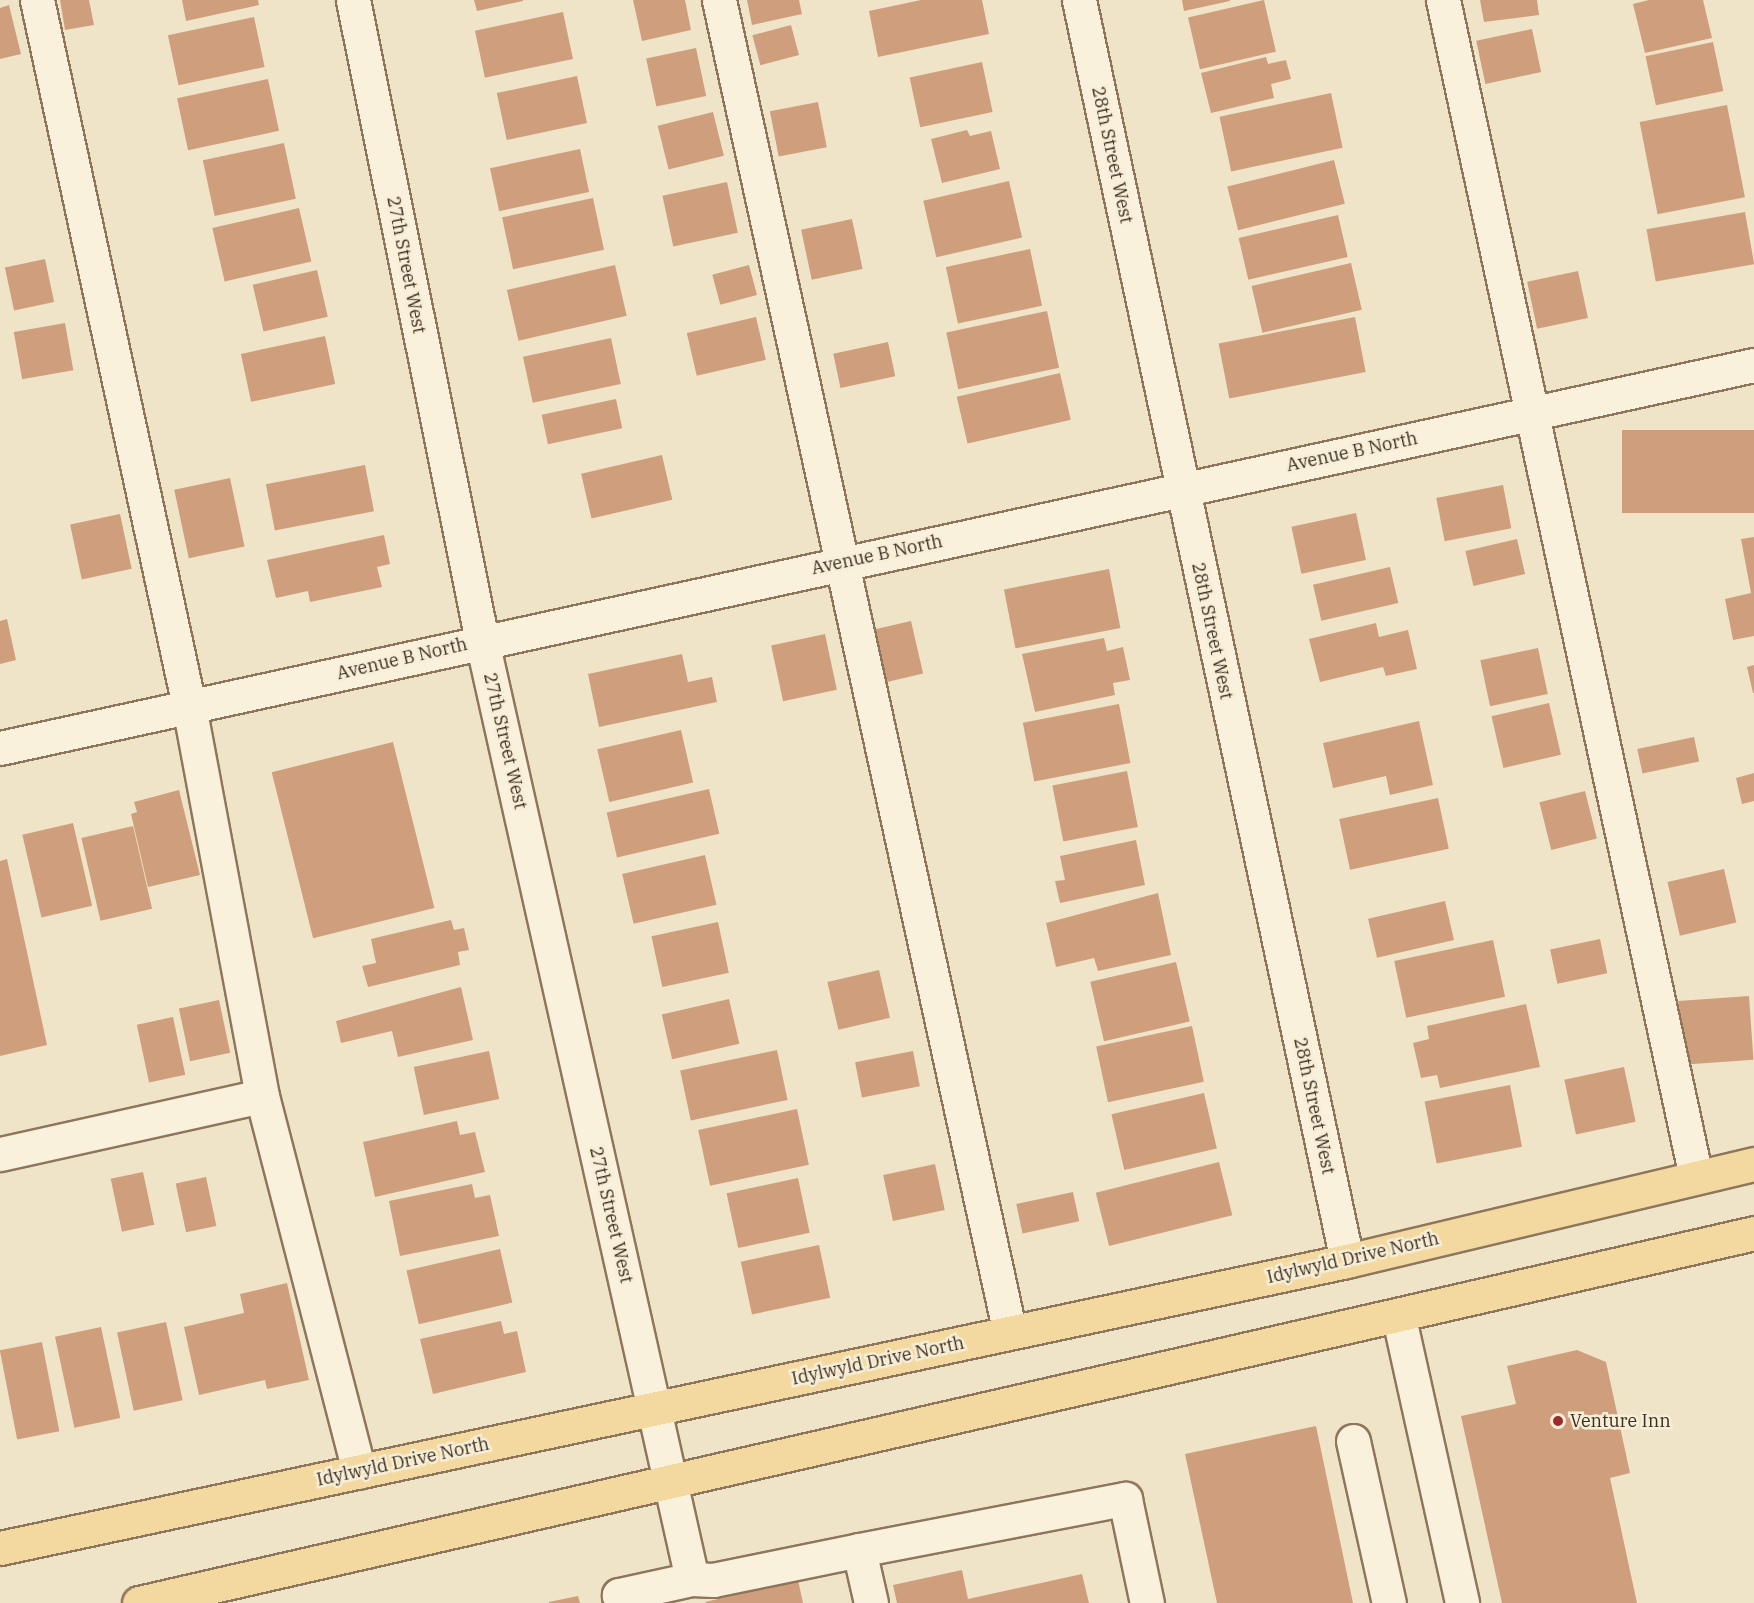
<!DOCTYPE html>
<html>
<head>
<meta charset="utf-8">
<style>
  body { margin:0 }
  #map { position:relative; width:1754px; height:1603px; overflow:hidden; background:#f0e4c8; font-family:"IBM Plex Serif",serif }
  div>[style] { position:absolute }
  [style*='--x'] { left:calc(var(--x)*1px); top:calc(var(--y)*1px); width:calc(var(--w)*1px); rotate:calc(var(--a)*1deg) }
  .building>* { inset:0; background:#cf9f7d; transform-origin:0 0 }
  .roads { filter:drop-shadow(2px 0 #8d765c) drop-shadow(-2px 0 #8d765c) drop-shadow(0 2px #8d765c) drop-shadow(0 -2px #8d765c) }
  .minor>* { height:33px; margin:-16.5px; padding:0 16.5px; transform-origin:16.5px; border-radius:16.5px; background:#faf1dc }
  .major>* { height:33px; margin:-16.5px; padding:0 16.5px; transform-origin:16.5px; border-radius:16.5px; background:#f3d9a0 }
  .dots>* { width:16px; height:16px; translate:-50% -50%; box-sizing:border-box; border:3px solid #f7eed8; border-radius:50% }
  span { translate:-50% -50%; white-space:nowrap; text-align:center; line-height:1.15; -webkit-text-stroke:5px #f7eed8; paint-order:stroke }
  .street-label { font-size:18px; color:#3d2e20 }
  .poi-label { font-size:18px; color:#3d2e20 }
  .left { translate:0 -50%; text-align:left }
</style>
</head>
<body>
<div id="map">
  <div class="building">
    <div style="clip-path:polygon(60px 0,89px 0,94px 25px,65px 30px)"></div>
    <div style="clip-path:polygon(182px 0,258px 0,259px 5px,186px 21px)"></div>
    <div style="clip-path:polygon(474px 0,523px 0,523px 1px,477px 11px)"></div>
    <div style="clip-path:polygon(633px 0,685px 0,691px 30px,642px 41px)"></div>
    <div style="clip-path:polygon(747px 0,799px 0,802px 14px,752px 25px)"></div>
    <div style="clip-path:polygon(921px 0,982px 0,989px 34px,878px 57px,869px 11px)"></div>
    <div style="clip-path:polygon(1182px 0,1230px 0,1230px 1px,1184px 11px)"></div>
    <div style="left:1264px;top:0;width:53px;height:78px;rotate:77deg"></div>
    <div style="clip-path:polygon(1480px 0,1537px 0,1539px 15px,1484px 22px)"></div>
    <div style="clip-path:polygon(1649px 0,1703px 0,1712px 38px,1645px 53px,1633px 4px)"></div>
    <div style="clip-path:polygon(9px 5px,21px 54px,0 59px,0 8px)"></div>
    <div style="left:563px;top:12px;width:48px;height:90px;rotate:78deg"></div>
    <div style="left:254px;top:17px;width:51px;height:88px;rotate:78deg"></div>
    <div style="left:791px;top:25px;width:31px;height:40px;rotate:75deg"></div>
    <div style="left:1532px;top:29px;width:44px;height:57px;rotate:78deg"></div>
    <div style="left:1713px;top:42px;width:50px;height:69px;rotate:78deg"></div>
    <div style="left:696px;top:48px;width:49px;height:51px;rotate:78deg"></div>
    <div style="clip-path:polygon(1266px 57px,1268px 64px,1286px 60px,1291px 79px,1271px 84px,1274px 98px,1211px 113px,1201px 73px)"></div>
    <div style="left:982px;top:62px;width:51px;height:74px;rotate:78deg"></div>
    <div style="left:577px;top:76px;width:48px;height:82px;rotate:78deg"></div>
    <div style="left:268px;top:79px;width:53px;height:93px;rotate:78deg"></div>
    <div style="left:1331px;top:93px;width:56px;height:114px;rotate:78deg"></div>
    <div style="left:818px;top:102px;width:46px;height:49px;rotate:79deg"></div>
    <div style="left:1727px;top:105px;width:94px;height:89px;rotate:79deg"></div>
    <div style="left:713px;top:112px;width:45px;height:57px;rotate:76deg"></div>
    <div style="clip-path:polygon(967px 130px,970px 136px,991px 131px,1000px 169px,942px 183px,931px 139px)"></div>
    <div style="left:284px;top:143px;width:57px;height:83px;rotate:78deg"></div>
    <div style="left:580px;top:149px;width:44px;height:92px;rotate:78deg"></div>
    <div style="left:1334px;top:160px;width:45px;height:110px;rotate:76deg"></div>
    <div style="left:1009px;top:181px;width:58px;height:88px;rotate:77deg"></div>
    <div style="left:727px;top:182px;width:52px;height:66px;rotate:78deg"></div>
    <div style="left:593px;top:198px;width:53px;height:93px;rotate:78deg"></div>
    <div style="left:299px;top:208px;width:55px;height:89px;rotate:77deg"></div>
    <div style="left:1745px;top:212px;width:53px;height:100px;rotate:80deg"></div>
    <div style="left:1338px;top:215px;width:43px;height:102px;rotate:77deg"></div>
    <div style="left:852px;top:219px;width:51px;height:52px;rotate:78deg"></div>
    <div style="left:1030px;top:249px;width:58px;height:86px;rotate:78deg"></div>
    <div style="left:45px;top:259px;width:44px;height:41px;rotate:78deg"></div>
    <div style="left:1351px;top:263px;width:48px;height:102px;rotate:77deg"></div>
    <div style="left:615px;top:265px;width:52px;height:111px;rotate:77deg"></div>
    <div style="left:749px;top:265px;width:31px;height:38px;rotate:75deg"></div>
    <div style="left:317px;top:270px;width:48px;height:66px;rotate:77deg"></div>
    <div style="left:1578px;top:271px;width:48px;height:52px;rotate:78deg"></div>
    <div style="left:1047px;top:311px;width:58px;height:103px;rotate:78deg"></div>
    <div style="left:756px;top:317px;width:44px;height:71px;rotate:77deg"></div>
    <div style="left:1355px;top:317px;width:56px;height:139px;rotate:79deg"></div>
    <div style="left:65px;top:323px;width:48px;height:52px;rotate:80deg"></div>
    <div style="left:325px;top:336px;width:49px;height:86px;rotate:78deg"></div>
    <div style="left:611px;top:338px;width:47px;height:90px;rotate:78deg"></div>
    <div style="left:888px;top:342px;width:35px;height:56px;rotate:78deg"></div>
    <div style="left:1060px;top:373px;width:48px;height:106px;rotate:77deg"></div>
    <div style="left:616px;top:399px;width:30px;height:76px;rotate:78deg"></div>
    <div style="left:1754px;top:430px;width:83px;height:132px;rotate:90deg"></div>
    <div style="left:662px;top:455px;width:46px;height:83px;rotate:77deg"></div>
    <div style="left:365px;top:465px;width:47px;height:101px;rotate:79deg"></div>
    <div style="left:230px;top:478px;width:70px;height:57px;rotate:78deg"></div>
    <div style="left:1503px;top:485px;width:44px;height:68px;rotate:79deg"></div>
    <div style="left:1356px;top:513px;width:48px;height:66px;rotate:78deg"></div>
    <div style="left:120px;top:514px;width:56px;height:51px;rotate:78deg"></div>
    <div style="clip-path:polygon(384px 535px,390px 564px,377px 567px,382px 587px,310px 602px,308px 591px,276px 598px,267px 560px)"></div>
    <div style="clip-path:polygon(1754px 537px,1754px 636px,1733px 640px,1725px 599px,1751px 593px,1741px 539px)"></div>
    <div style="left:1517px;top:539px;width:36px;height:53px;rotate:77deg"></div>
    <div style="left:1390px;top:567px;width:37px;height:79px;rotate:77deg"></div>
    <div style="left:1109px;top:569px;width:60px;height:107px;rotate:79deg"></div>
    <div style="clip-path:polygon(7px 619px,16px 660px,0 664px,0 621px)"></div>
    <div style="left:911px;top:621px;width:54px;height:37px;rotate:77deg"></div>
    <div style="clip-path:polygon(1376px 623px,1379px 637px,1408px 630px,1417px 669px,1386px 676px,1383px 667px,1320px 682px,1309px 639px)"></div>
    <div style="left:825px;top:634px;width:57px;height:55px;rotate:78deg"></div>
    <div style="clip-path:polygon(1104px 638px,1107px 651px,1123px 647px,1130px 680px,1113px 683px,1115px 695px,1035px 712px,1022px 654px)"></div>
    <div style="left:1538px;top:648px;width:47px;height:59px;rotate:78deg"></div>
    <div style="clip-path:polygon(682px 654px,688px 682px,712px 677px,717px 702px,599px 727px,588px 674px)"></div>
    <div style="clip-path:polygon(1754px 665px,1754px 693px,1753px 693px,1747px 667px)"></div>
    <div style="left:1549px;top:703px;width:53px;height:59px;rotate:77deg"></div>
    <div style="left:1119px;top:704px;width:60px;height:98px;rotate:79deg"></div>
    <div style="clip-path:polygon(1419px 721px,1433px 785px,1390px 795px,1386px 776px,1333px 788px,1323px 743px)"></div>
    <div style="left:681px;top:730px;width:54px;height:86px;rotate:77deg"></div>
    <div style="left:1694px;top:737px;width:25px;height:58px;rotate:78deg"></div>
    <div style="left:393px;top:742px;width:171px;height:125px;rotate:76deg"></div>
    <div style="left:1127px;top:771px;width:57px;height:76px;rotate:79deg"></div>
    <div style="clip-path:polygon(1754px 773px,1754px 801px,1742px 804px,1736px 778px)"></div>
    <div style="left:709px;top:789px;width:46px;height:105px;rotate:77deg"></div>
    <div style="clip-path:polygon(179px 790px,200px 875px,148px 887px,131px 814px,137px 812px,134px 802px)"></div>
    <div style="left:1585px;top:791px;width:49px;height:47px;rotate:76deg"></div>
    <div style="left:1438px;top:798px;width:52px;height:101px;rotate:78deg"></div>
    <div style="left:73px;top:823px;width:85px;height:52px;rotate:77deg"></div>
    <div style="left:133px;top:826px;width:85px;height:53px;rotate:77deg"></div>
    <div style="clip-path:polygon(1136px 840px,1145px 885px,1060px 903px,1055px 881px,1065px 880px,1060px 856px)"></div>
    <div style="left:705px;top:855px;width:51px;height:85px;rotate:77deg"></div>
    <div style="clip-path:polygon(7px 859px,47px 1045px,0 1056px,0 861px)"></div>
    <div style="left:1724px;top:869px;width:55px;height:58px;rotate:77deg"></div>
    <div style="clip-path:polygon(1158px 893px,1171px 955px,1098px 971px,1094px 958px,1056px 967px,1046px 923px)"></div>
    <div style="left:1445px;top:901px;width:40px;height:79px;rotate:77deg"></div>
    <div style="clip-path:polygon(451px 920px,454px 930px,464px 928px,469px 950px,458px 952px,460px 965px,368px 987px,362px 966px,376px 963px,371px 939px)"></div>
    <div style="left:718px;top:922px;width:52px;height:68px;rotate:78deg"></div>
    <div style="left:1600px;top:939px;width:35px;height:51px;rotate:78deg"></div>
    <div style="left:1493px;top:940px;width:58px;height:101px;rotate:78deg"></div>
    <div style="left:1176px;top:962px;width:61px;height:88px;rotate:77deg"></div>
    <div style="left:879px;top:970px;width:49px;height:53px;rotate:77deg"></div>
    <div style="clip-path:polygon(461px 987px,473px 1040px,398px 1057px,392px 1031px,341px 1043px,336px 1021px)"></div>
    <div style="left:1749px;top:996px;width:64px;height:71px;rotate:86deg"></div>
    <div style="left:729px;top:999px;width:46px;height:69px;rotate:77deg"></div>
    <div style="left:219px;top:1000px;width:54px;height:41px;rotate:78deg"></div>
    <div style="clip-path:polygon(1526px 1004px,1540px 1067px,1440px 1088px,1437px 1075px,1421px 1078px,1413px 1043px,1429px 1039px,1427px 1026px)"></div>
    <div style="left:173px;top:1017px;width:59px;height:37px;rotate:78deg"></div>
    <div style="left:1192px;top:1026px;width:57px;height:98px;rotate:78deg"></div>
    <div style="left:777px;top:1050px;width:51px;height:99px;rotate:78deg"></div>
    <div style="left:489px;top:1051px;width:49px;height:77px;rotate:78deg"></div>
    <div style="left:913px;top:1051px;width:36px;height:59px;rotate:79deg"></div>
    <div style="left:1624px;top:1067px;width:56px;height:61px;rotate:78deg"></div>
    <div style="left:1510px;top:1085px;width:63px;height:87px;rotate:79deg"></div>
    <div style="left:1204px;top:1093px;width:57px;height:95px;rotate:77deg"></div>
    <div style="left:797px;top:1109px;width:57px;height:101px;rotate:78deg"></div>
    <div style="clip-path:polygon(457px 1121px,460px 1135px,475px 1132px,485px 1172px,375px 1197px,363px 1142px)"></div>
    <div style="left:1219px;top:1162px;width:55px;height:127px;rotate:76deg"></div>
    <div style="left:935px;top:1164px;width:47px;height:53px;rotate:78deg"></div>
    <div style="left:143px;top:1172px;width:54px;height:33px;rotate:78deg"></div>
    <div style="left:206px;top:1177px;width:50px;height:31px;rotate:78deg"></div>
    <div style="left:798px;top:1178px;width:56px;height:73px;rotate:78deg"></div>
    <div style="clip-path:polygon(472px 1184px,475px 1198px,490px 1195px,499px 1236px,400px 1256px,389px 1201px)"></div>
    <div style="left:1073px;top:1192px;width:30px;height:58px;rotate:78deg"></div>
    <div style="left:819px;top:1245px;width:54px;height:80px;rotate:78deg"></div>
    <div style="left:500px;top:1249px;width:55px;height:96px;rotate:77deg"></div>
    <div style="clip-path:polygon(287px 1283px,309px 1380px,267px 1389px,265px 1380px,199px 1395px,184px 1327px,244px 1313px,240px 1294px)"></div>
    <div style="clip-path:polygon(501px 1321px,504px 1334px,517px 1331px,526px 1372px,433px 1394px,420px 1339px)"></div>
    <div style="left:166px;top:1322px;width:80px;height:50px;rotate:78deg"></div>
    <div style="left:101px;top:1327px;width:93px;height:47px;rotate:78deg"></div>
    <div style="left:42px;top:1342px;width:91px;height:43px;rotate:79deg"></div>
    <div style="clip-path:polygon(1577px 1350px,1606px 1362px,1630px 1473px,1610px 1478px,1637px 1603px,1502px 1603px,1461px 1416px,1516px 1404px,1507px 1366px)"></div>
    <div style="clip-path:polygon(1316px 1426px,1353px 1603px,1217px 1603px,1185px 1454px)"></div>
    <div style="clip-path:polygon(962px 1570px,968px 1599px,1082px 1574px,1089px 1603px,897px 1603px,893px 1585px)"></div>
    <div style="clip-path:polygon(798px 1580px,803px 1603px,706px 1603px,705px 1602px)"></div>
    <div style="clip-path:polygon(578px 1596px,580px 1603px,549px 1603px,549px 1602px)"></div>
  </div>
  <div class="roads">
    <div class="minor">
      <div style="--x:37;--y:0;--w:722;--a:77.85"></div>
      <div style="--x:189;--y:706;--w:397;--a:79.4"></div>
      <div style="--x:262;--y:1096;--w:388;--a:75.5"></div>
      <div style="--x:353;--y:0;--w:654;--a:78.62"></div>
      <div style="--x:482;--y:641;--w:961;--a:77.38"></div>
      <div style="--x:692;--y:1579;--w:75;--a:167.6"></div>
      <div style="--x:619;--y:1595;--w:8;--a:76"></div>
      <div style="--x:719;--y:0;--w:1364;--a:77.69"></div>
      <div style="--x:1079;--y:0;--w:1289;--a:78"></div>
      <div style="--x:1443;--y:0;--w:1204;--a:77.87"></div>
      <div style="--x:0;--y:748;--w:1795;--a:-12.32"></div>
      <div style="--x:0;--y:1154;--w:268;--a:-12.5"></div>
      <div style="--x:1399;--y:1318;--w:292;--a:77.5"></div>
      <div style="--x:1353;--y:1441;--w:166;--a:77.5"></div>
      <div style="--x:859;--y:1550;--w:271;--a:-10.9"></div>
      <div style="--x:1125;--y:1499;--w:106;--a:78.1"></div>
      <div style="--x:692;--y:1579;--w:21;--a:3"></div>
      <div style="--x:713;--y:1580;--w:149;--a:-11.6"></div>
      <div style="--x:859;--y:1550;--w:54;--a:77.2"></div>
    </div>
    <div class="major">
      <div style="--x:0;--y:1548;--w:1377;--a:-12.03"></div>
      <div style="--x:1347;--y:1261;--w:418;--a:-13.4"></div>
      <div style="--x:139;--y:1603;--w:1657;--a:-12.9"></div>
    </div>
  </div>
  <div class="dots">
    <div style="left:1558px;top:1421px;background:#9e2a2b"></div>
  </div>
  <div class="street-label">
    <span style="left:1112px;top:155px;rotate:78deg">28th Street West</span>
    <span style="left:406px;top:265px;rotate:79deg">27th Street West</span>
    <span style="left:1352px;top:452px;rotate:-12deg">Avenue B North</span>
    <span style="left:877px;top:555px;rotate:-12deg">Avenue B North</span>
    <span style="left:1212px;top:631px;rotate:78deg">28th Street West</span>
    <span style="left:402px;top:659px;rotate:-13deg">Avenue B North</span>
    <span style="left:505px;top:741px;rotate:77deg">27th Street West</span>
    <span style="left:1314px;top:1106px;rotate:78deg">28th Street West</span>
    <span style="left:611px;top:1215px;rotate:77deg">27th Street West</span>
    <span style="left:1353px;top:1258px;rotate:-13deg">Idylwyld Drive North</span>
    <span style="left:878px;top:1361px;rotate:-12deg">Idylwyld Drive North</span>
    <span style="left:403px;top:1462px;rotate:-12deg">Idylwyld Drive North</span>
  </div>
  <div class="poi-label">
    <span class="left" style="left:1570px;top:1421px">Venture Inn</span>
  </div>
</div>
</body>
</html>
